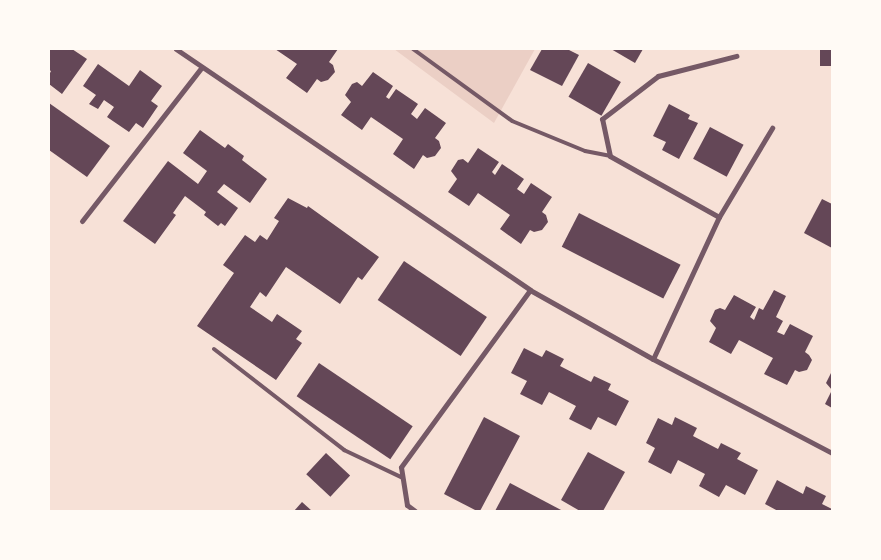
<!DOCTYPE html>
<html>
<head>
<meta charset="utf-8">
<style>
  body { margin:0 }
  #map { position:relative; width:881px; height:560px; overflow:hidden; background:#f7e1d7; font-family:Inter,sans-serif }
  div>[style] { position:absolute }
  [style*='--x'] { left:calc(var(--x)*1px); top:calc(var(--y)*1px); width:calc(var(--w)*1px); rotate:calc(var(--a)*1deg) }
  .green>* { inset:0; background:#ebcfc5 }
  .building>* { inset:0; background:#644757; transform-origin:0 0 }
  .service>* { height:4px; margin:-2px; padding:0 2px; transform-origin:2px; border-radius:2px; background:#755966 }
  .minor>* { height:5px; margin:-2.5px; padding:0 2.5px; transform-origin:2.5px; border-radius:2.5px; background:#755966 }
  span { translate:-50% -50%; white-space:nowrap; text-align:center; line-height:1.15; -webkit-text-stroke:5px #fffaf5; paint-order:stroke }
  .frame { position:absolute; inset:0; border:50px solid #fffaf5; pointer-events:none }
</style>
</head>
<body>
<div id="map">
  <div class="green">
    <div style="clip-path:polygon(394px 49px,535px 49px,494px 123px)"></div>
  </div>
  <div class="building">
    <div style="clip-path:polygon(49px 49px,72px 49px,87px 59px,62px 94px,49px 84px,49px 75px,51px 71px,49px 70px)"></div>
    <div style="clip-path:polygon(275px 49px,338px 49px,329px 62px,333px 65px,335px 72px,328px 80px,321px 82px,317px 79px,307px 93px,286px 78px,297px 64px)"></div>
    <div style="clip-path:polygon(542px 49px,567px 49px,579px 55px,562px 86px,530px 70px)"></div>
    <div style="clip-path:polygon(611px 49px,643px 49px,635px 63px)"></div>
    <div style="left:820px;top:49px;width:12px;height:17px"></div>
    <div style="left:588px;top:63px;width:38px;height:39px;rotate:30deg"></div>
    <div style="clip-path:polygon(98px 64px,129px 86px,140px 70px,162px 86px,151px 101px,158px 106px,143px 128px,136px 123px,129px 132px,107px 117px,114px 107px,104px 100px,98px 109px,89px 104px,96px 95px,83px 86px)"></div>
    <div style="clip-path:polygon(373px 72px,393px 86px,386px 97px,389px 99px,396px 89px,418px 104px,411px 114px,417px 119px,425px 108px,446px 123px,435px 138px,439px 141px,441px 148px,435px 156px,427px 158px,423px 155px,414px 169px,393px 154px,403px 139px,371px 117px,362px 130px,341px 115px,351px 102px,345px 95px,352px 84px,357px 82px,362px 86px)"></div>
    <div style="clip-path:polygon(49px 103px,110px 146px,87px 177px,49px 150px)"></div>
    <div style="clip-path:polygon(669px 104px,690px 115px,688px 119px,698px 123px,679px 159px,662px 150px,666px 142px,653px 136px)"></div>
    <div style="left:710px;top:127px;width:38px;height:36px;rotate:28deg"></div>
    <div style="clip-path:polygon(200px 130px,225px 148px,228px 144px,244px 156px,242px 160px,267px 179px,250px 203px,224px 184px,217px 192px,238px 208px,225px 226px,221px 223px,218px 226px,204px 215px,206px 212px,185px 196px,173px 213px,176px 215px,155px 244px,123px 221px,168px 161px,198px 184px,207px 171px,183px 153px)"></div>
    <div style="clip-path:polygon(478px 148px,499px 162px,492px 172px,495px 175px,502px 164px,524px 179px,517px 189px,524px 194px,531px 183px,552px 197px,542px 212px,546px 215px,548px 222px,542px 230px,534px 232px,530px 230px,521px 244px,500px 229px,510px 215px,478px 193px,469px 206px,448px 192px,457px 179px,451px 171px,458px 160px,463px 159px,468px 163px)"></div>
    <div style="clip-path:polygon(288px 198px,307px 208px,308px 206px,379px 257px,362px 280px,358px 277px,340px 304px,286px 267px,266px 297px,260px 292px,250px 307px,272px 322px,277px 314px,302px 331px,296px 339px,302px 343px,276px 380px,197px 326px,234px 273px,223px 265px,245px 235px,255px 242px,260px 235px,267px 240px,279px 221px,274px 218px)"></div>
    <div style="clip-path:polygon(822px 199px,832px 204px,832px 248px,804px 233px)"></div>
    <div style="left:579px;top:213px;width:114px;height:38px;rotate:27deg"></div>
    <div style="left:404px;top:261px;width:100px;height:47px;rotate:34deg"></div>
    <div style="clip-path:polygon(774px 290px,786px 296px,776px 317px,783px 321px,777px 332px,784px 335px,790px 324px,813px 336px,805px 352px,809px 355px,812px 360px,807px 370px,799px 372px,795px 370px,787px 385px,764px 374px,773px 358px,739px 340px,731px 354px,709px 342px,716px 328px,710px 321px,715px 310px,720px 308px,725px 310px,734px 295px,756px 307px,750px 317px,754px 320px,759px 308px,763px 310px)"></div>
    <div style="clip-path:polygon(524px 348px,542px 357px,546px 350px,564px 359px,560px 366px,591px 382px,594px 376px,611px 384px,608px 390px,629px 401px,616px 426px,598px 417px,591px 430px,569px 419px,576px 406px,549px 392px,542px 405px,520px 394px,527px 381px,511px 373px)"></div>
    <div style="left:319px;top:363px;width:113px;height:40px;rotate:34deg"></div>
    <div style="clip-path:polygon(832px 371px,832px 390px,826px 383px)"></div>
    <div style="clip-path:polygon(832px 390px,832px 408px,825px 404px)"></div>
    <div style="clip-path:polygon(484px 417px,520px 436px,480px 511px,477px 511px,444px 494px)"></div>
    <div style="clip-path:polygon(675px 417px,697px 428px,693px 436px,718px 449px,721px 443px,741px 453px,737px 459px,758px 470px,745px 495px,726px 485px,719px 497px,699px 486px,705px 474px,678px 460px,671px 474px,648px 462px,655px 448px,646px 443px,658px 418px,672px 425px)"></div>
    <div style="clip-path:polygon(588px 452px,625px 472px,603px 511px,580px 511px,561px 500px)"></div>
    <div style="left:326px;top:453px;width:33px;height:29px;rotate:43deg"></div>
    <div style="clip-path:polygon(777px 480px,803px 494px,806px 486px,826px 496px,822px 504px,832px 509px,832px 511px,778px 511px,765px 504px)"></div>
    <div style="clip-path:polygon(510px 483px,563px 511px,495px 511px)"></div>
    <div style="clip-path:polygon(302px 502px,312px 511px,294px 511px)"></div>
  </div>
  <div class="service">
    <div style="--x:413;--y:49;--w:122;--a:36"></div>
    <div style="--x:512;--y:121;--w:79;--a:22.3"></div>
    <div style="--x:585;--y:151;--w:25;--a:11"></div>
    <div style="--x:214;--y:349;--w:165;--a:37.8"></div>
    <div style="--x:344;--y:450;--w:65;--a:25.4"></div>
  </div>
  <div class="minor">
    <div style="--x:176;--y:49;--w:428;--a:34.2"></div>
    <div style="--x:530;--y:290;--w:141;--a:29.3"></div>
    <div style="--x:653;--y:359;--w:202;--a:27.7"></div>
    <div style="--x:719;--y:217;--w:125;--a:-150.8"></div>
    <div style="--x:610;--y:156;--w:38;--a:-102"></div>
    <div style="--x:602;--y:119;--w:71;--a:-37.5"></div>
    <div style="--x:658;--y:76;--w:81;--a:-14.4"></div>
    <div style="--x:82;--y:221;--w:195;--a:-52.1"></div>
    <div style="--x:653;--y:359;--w:157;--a:-65.1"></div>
    <div style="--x:719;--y:217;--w:104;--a:-59.2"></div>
    <div style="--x:415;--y:511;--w:10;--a:-143"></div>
    <div style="--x:407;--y:505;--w:38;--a:-99"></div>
    <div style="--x:401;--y:467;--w:219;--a:-53.9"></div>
  </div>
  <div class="frame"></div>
</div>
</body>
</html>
